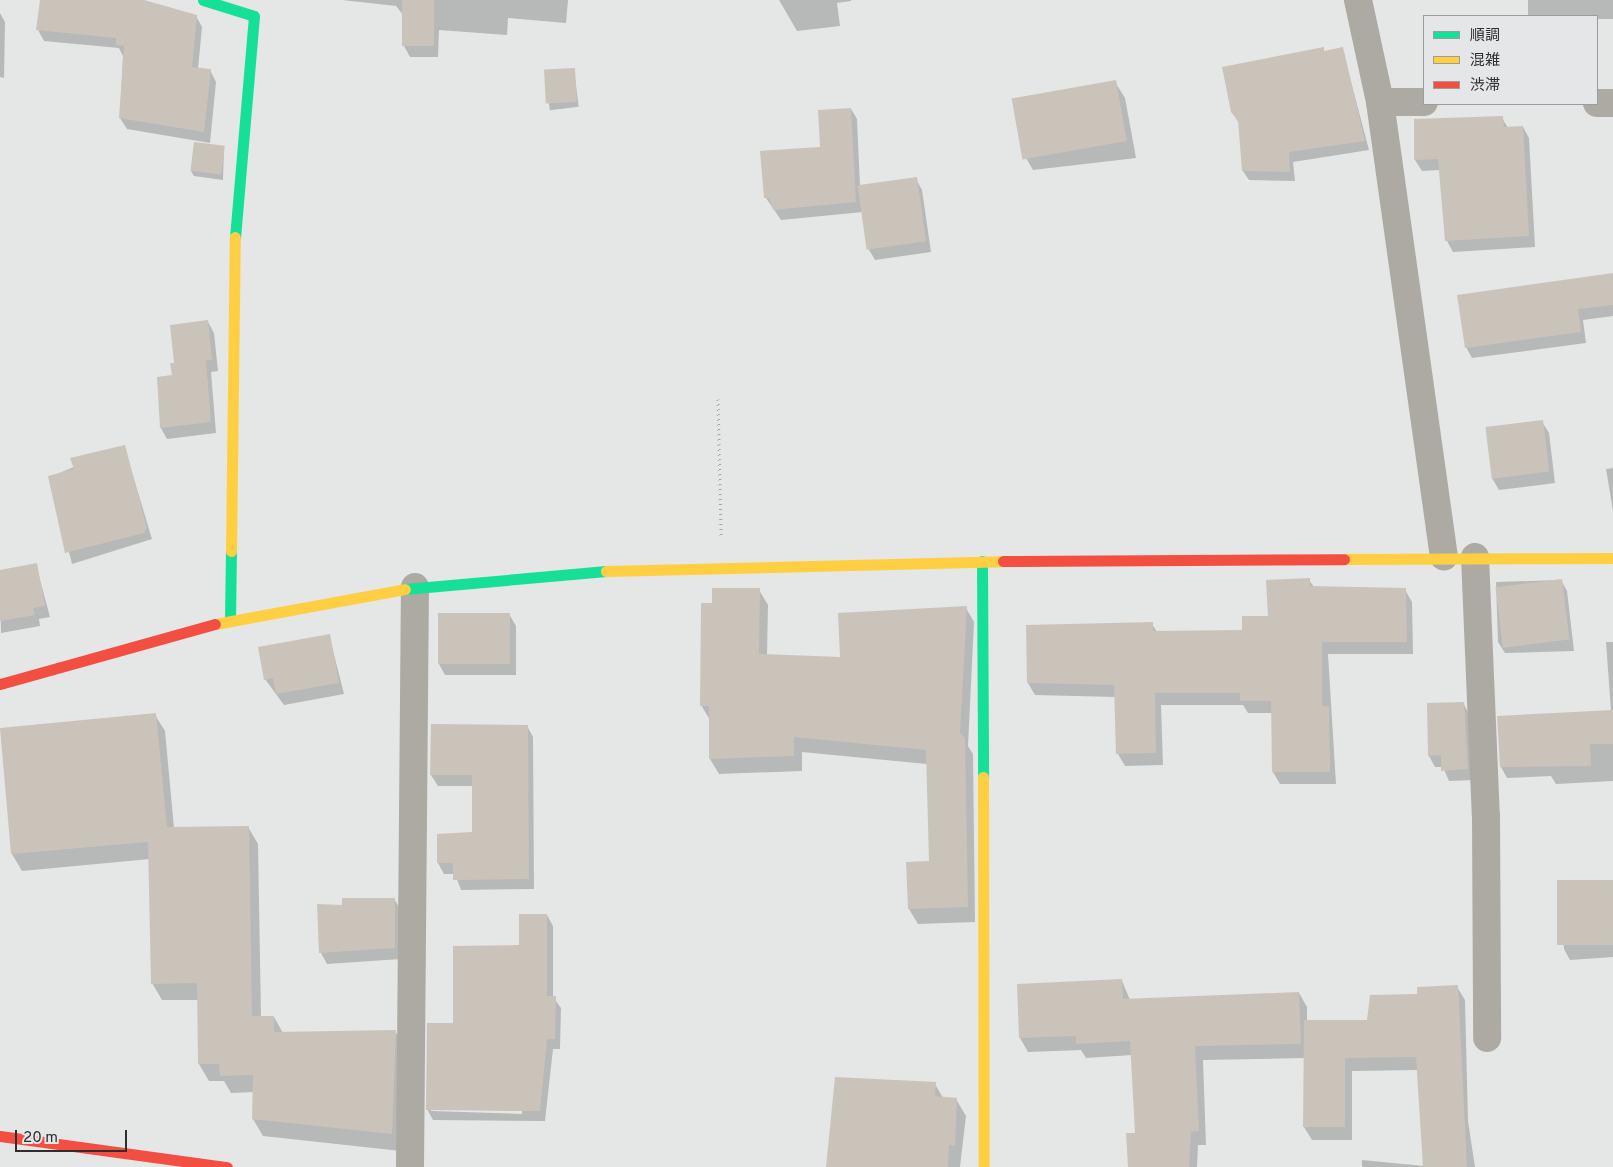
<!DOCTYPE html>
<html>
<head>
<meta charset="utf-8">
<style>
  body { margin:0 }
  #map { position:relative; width:1613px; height:1167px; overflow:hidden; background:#e5e6e6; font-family:Overpass,"Noto Sans JP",sans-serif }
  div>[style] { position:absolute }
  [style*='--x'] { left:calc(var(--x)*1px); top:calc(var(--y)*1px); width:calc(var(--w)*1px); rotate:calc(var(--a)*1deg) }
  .shadow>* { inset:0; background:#0003; transform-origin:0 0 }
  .building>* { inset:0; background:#cac3ba; transform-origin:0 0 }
  .path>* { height:3px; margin-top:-1.5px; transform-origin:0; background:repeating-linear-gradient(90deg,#a5a5a0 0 1px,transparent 0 5px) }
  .street>* { height:28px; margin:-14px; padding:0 14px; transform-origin:14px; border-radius:14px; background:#acaaa3 }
  .fast>* { height:11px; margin:-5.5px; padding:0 5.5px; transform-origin:5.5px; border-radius:5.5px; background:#16e098 }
  .slow>* { height:11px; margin:-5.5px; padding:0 5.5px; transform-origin:5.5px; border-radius:5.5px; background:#ffcf43 }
  .jam>* { height:11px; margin:-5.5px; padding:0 5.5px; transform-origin:5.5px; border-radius:5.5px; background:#f24e42 }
  span { translate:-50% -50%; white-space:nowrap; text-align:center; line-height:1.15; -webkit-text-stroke:4px #e4e6e7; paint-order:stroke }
  .legend { position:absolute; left:1423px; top:15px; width:175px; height:90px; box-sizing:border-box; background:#e4e6e7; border:1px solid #9b9c9d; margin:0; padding:6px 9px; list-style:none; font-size:15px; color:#2d2e2e }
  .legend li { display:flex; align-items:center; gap:10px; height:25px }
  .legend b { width:25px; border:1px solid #9b9c9d }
  .scale { position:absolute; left:15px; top:1130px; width:112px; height:22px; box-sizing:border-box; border:2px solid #2d2e2e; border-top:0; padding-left:6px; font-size:15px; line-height:18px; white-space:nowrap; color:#2d2e2e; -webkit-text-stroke:4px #e4e6e7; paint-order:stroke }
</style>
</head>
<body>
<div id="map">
  <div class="shadow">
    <div style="clip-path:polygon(41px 0,139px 0,196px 16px,202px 27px,198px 69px,210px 70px,216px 82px,210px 143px,127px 129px,120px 118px,123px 56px,119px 48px,44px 41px,38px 30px)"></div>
    <div style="clip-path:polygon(342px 0,568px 0,566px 23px,508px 18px,507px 35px,439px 30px,438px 57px,410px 57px,404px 46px,404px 16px,396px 6px)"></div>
    <div style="clip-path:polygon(779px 0,851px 0,851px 1px,837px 3px,840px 26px,797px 31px)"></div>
    <div style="left:1528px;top:0;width:85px;height:19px"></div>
    <div style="clip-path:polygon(0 13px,5px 22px,4px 78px,0 77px)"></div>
    <div style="clip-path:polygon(1342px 48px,1369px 150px,1293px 162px,1295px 181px,1249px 180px,1243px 171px,1239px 123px,1232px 112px)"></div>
    <div style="left:574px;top:69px;width:38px;height:29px;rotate:83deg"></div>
    <div style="clip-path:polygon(1115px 82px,1125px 98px,1136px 158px,1033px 170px,1023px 153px)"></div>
    <div style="clip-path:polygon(851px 109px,857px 119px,860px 186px,916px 179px,922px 190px,931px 252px,875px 260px,868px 248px,863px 212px,781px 220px,766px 198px,822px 148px)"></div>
    <div style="clip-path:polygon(1502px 118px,1508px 128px,1523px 127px,1529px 138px,1535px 247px,1453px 252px,1447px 241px,1440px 170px,1422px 171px,1415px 160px)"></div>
    <div style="clip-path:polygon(224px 147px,223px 180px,194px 176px,191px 171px)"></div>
    <div style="clip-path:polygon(1613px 275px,1613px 316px,1583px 320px,1586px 343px,1472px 358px,1466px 347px)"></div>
    <div style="clip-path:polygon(208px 322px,214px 333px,218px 371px,211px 372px,216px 433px,167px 439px,161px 428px,176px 364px)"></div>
    <div style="clip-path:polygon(1542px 422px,1549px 433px,1555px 483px,1499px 490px,1492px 478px)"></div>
    <div style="clip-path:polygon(124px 446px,152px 539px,72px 564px,50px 477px)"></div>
    <div style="clip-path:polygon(1613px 468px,1613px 511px,1606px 469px)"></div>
    <div style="clip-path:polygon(36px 565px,50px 617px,39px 619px,40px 626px,1px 633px,0 572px)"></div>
    <div style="clip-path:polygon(1309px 580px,1314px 587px,1405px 590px,1412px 602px,1413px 654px,1328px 654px,1336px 784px,1280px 784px,1273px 772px,1272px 713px,1248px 713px,1243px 705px,1161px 705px,1163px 765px,1125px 766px,1118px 754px,1116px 697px,1035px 695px,1028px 683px,1027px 626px,1152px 624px,1157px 632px,1243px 631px,1269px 617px)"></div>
    <div style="clip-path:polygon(1561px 580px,1567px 591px,1574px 651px,1505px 653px,1498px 642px,1496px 582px)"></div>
    <div style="clip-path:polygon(759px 590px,768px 605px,767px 655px,842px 659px,966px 608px,974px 622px,968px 746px,973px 754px,975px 922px,918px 924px,909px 909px,930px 862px,927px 764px,802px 752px,802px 771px,719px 774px,710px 759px,710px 720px,701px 705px,714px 604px)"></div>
    <div style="clip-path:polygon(509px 614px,516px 626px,516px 675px,445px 675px,439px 664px)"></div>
    <div style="clip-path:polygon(329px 635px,344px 694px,284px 705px,265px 679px)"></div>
    <div style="clip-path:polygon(1606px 642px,1613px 642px,1613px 781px,1556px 784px,1551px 776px,1507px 778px,1501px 767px,1499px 718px,1611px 711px)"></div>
    <div style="clip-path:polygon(1463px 703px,1469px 714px,1474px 780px,1449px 781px,1443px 767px,1435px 767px,1429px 756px)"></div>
    <div style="clip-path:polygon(155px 715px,165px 731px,174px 828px,248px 827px,258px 844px,261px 1017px,274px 1017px,283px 1033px,395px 1031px,405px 1048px,401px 1151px,263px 1136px,253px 1119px,254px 1092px,231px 1093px,224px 1081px,209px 1081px,199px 1064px,198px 1000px,162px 1000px,152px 983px,150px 859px,22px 871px,12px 854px,1px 729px)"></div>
    <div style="clip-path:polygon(432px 725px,527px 726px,533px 737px,534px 889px,461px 890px,455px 874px,444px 874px,438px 863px,438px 835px,473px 833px,473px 786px,438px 786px,431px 775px)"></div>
    <div style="clip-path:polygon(1613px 881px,1613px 957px,1570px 960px,1564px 949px,1559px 885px)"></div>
    <div style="clip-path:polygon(395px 900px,401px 911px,401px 959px,327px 964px,321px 953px,343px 906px)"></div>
    <div style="clip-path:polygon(evenodd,547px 915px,553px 926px,553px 997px,561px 1008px,560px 1049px,553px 1049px,545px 1121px,433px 1120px,427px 1109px,455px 1025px,547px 915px,431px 1109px,522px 1111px,522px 1114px,431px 1111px,431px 1109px)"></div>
    <div style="clip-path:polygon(1122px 981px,1130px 1000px,1299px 993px,1307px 1007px,1307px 1022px,1368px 1022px,1418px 995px,1457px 987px,1465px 1000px,1468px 1121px,1475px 1167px,1362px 1167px,1362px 1160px,1424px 1166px,1418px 1070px,1352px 1071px,1352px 1140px,1312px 1140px,1304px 1127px,1305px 1058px,1203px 1060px,1206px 1145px,1198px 1145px,1197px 1167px,1129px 1167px,1136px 1134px,1132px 1055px,1086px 1058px,1081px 1050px,1028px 1052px,1020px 1038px)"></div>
    <div style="clip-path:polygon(935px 1084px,943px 1098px,956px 1099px,966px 1116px,960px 1167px,828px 1167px)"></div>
  </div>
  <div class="building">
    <div style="clip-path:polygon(40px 0,144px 0,197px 15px,192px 67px,211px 69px,204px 132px,119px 118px,124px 46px,116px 45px,116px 38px,36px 30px)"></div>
    <div style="left:402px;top:0;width:32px;height:46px"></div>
    <div style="clip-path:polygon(1324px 47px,1324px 51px,1343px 47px,1365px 141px,1289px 152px,1290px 172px,1242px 171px,1238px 121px,1231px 112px,1222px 67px)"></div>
    <div style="left:575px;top:68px;width:34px;height:31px;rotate:87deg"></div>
    <div style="left:1116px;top:80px;width:62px;height:106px;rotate:80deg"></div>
    <div style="clip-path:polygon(851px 108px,856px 202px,773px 210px,769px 198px,764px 198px,760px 151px,820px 147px,818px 110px)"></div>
    <div style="clip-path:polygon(1503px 116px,1504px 127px,1523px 126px,1529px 236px,1445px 241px,1438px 159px,1414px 160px,1414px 119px)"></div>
    <div style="left:194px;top:142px;width:31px;height:29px;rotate:7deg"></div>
    <div style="left:917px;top:177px;width:65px;height:60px;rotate:82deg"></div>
    <div style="clip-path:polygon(1613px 273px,1613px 305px,1578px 309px,1581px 332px,1465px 348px,1457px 295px)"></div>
    <div style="clip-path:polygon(208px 320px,212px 360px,206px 360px,211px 422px,160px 428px,157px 377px,172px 375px,170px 363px,174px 363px,170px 325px)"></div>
    <div style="left:1543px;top:420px;width:52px;height:58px;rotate:83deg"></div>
    <div style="clip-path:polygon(125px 445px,147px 528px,144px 533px,65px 553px,48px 476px,74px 469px,70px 458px)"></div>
    <div style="clip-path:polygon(37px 563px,45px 606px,33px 608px,35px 615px,0 621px,0 570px)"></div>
    <div style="clip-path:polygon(1310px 578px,1310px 586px,1406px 588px,1407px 642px,1322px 642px,1322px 706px,1329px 706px,1330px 772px,1272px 772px,1271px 701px,1240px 701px,1240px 693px,1155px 693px,1156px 753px,1116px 754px,1114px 685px,1027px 683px,1026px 625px,1153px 622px,1153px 631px,1242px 630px,1242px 616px,1268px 616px,1266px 580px)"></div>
    <div style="left:1562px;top:579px;width:61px;height:67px;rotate:83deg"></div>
    <div style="clip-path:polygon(712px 588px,760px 588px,759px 654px,840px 657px,838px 613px,967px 606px,960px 733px,965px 738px,968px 907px,908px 909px,906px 862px,929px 861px,926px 750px,794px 737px,794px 756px,709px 759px,709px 706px,700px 706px,701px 603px,712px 603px)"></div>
    <div style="left:438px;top:613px;width:72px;height:51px"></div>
    <div style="clip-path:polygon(330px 634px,339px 683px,276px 694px,273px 678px,264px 680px,258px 647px)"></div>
    <div style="clip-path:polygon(1464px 702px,1468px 769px,1441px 771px,1441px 755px,1428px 756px,1427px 703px)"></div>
    <div style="clip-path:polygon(1613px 710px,1613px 744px,1590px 744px,1591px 766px,1500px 767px,1497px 716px)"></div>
    <div style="clip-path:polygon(156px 713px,167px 827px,249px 826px,252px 1016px,274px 1016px,274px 1032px,396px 1030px,392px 1134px,252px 1119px,253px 1075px,220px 1076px,219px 1064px,198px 1064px,197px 983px,151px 984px,148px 842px,11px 854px,0 728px)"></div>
    <div style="clip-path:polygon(431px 724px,528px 725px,529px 879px,453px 880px,453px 863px,437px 863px,437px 834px,472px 832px,472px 775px,430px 775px)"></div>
    <div style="left:1613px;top:880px;width:65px;height:56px;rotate:90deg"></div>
    <div style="clip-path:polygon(342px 898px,395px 898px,395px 948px,319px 953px,317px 904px,342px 905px)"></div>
    <div style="clip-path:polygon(519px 914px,547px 914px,547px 996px,556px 996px,555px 1039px,547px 1039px,540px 1111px,426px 1110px,427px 1023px,453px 1023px,453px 946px,519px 945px)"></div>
    <div style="clip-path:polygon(1122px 979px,1123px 999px,1299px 992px,1301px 1044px,1195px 1046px,1199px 1131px,1191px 1132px,1189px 1167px,1128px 1167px,1126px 1133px,1135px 1133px,1130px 1041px,1076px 1044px,1076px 1036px,1019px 1038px,1017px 984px)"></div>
    <div style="clip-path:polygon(1458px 985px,1467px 1167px,1423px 1167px,1416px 1057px,1345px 1058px,1345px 1127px,1303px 1127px,1304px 1020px,1367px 1020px,1370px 995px,1417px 994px,1417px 987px)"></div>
    <div style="clip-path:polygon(835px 1077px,936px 1082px,935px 1096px,957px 1098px,955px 1146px,949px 1145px,948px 1167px,826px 1167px)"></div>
  </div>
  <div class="path">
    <div style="--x:718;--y:399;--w:137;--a:88.7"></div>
  </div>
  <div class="street">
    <div style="--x:1358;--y:0;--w:104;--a:77.8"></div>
    <div style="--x:1380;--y:102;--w:459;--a:82"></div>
    <div style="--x:1380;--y:102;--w:44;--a:0"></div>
    <div style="--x:1597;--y:103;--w:16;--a:0"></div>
    <div style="--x:1475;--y:557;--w:259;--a:87.6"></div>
    <div style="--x:1486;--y:816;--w:222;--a:89.7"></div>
    <div style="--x:410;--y:1167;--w:580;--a:-89.51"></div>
  </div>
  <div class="fast">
    <div style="--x:203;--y:0;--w:53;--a:17.4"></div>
    <div style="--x:254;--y:16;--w:222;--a:94.9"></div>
    <div style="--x:982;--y:561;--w:216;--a:89.7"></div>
    <div style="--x:405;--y:589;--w:202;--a:-5.1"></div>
    <div style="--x:230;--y:620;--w:69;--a:-89.2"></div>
  </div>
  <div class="slow">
    <div style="--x:231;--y:551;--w:314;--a:-89.3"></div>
    <div style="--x:1344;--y:559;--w:269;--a:-0.2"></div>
    <div style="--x:606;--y:571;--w:397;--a:-1.4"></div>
    <div style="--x:215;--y:624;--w:193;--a:-10.4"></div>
    <div style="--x:983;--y:777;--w:390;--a:89.9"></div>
  </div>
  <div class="jam">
    <div style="--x:1003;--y:561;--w:341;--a:-0.3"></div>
    <div style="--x:0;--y:684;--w:223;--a:-15.6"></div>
    <div style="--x:0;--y:1136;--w:229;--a:7.8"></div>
  </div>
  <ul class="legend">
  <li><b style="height:6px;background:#16e098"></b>順調</li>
  <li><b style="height:6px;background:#ffcf43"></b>混雑</li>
  <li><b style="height:6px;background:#f24e42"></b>渋滞</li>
  </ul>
  <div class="scale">20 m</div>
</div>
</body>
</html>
